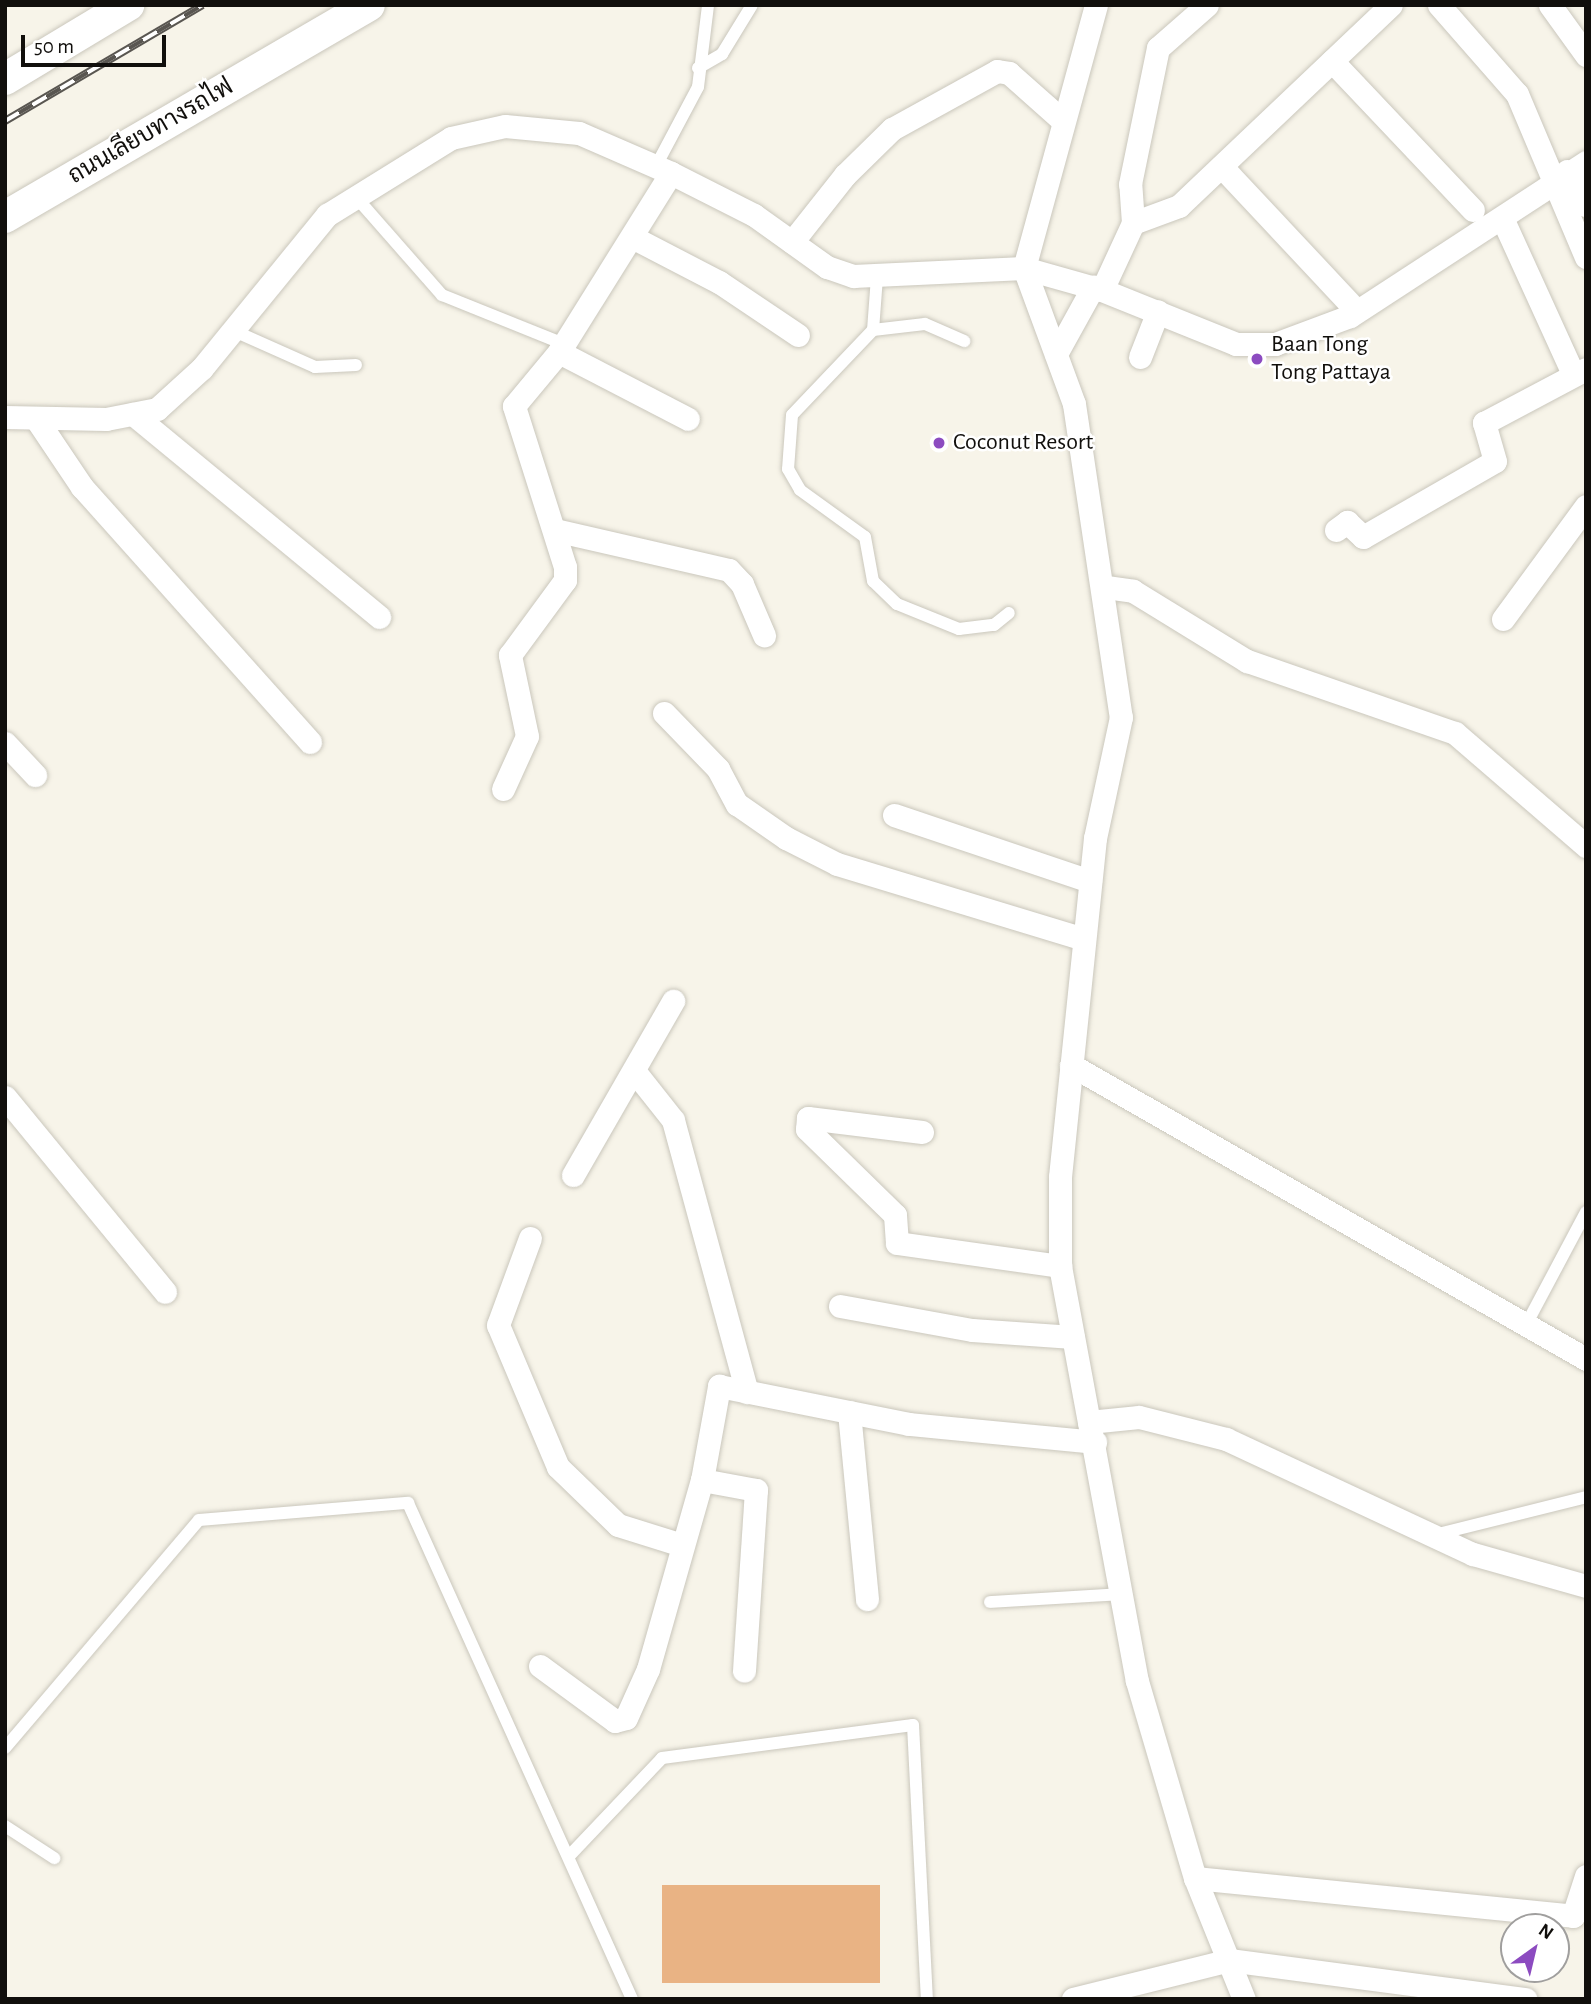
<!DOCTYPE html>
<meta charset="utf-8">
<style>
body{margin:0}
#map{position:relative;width:1591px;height:2004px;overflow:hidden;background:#f7f4e9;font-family:"Alegreya Sans",Sarabun,sans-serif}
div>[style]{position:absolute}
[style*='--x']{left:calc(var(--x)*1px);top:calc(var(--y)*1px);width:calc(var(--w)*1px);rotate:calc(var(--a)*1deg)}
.building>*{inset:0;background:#e9b384;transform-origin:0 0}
.roads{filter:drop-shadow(0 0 2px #cac7bc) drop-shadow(0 0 2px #cac7bc)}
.lane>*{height:12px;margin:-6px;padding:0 6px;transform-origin:6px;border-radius:6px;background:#fff}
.street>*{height:23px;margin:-11.5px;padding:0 11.5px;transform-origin:11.5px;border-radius:11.5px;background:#fff}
.secondary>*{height:32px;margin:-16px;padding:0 16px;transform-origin:16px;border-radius:16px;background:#fff}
.rail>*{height:8px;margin-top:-4px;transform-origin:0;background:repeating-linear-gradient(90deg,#fff 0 16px,#595651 0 32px);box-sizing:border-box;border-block:2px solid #595651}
.dots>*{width:19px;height:19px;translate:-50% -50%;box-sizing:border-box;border:4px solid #fff;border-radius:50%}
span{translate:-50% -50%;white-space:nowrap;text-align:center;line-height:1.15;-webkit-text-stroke:5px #fff;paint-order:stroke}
.street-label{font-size:24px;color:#110f0c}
.poi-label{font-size:24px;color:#110f0c}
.left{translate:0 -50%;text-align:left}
.frame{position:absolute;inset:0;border:7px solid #110f0c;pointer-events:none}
.north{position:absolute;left:1500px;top:1913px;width:70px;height:70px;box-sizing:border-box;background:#fff;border:2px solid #a09f9e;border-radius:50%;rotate:34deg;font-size:19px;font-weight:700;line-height:28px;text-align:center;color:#110f0c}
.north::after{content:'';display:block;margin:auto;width:24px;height:32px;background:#8c4bc0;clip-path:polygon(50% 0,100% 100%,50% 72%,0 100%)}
.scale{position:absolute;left:21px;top:35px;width:145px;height:32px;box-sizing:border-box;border:4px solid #110f0c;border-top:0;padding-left:9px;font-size:21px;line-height:24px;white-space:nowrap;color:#110f0c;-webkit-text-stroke:5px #fff;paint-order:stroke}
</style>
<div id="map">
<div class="building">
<i style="left:662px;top:1885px;width:218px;height:98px"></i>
</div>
<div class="roads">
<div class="lane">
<i style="--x:698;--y:68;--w:28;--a:-30"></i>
<i style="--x:722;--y:54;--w:57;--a:-58.5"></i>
<i style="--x:656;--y:166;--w:89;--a:-62"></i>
<i style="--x:698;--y:87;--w:83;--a:-83"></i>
<i style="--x:355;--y:196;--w:132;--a:48.7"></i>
<i style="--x:442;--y:295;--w:131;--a:21.9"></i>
<i style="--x:877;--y:277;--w:53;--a:94.3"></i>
<i style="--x:873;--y:330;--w:117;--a:133.6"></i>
<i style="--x:792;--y:415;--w:54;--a:94.2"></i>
<i style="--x:788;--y:469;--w:24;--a:60"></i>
<i style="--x:800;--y:490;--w:80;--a:35.9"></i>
<i style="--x:865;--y:537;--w:45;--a:79.7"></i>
<i style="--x:873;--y:581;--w:33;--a:44"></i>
<i style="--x:897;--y:604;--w:67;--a:22"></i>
<i style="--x:959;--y:629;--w:35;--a:-7"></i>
<i style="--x:994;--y:625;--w:19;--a:-39"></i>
<i style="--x:232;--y:330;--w:91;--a:24"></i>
<i style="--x:315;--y:367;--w:41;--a:-2.8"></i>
<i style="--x:873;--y:330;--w:52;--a:-6.6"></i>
<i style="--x:925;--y:324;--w:43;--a:23.6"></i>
<i style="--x:1526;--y:1325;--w:128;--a:-62"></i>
<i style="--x:1434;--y:1535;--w:157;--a:-14"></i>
<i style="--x:990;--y:1602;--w:131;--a:-3.5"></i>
<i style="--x:5;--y:1748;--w:299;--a:-49.6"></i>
<i style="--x:199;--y:1520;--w:210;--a:-4.7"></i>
<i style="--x:408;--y:1503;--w:544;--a:65.7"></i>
<i style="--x:5;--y:1826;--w:59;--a:33.1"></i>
<i style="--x:571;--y:1854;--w:132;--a:-46.5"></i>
<i style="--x:662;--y:1758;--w:253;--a:-7.5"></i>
<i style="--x:913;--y:1725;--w:274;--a:87.1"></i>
</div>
<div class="street">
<i style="--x:1096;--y:5;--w:273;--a:105.3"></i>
<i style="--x:1024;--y:268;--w:145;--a:69.8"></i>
<i style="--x:1074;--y:404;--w:317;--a:81.5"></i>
<i style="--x:1121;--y:717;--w:124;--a:102.1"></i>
<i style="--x:1095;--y:838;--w:341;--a:95.9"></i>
<i style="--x:1060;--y:1177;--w:89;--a:90"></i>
<i style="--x:1060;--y:1266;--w:422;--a:79.5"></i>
<i style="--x:1137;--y:1681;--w:205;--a:73.6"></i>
<i style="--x:1195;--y:1878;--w:131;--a:68"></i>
<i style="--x:1439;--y:5;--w:118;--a:48.8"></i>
<i style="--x:1517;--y:94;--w:177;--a:67.1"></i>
<i style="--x:1550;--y:5;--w:62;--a:54.2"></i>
<i style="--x:1332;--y:61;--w:205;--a:46.6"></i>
<i style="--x:1222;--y:167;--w:187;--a:46.9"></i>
<i style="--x:1567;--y:171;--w:39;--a:61"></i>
<i style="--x:1503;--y:220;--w:162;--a:65.5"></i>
<i style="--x:1133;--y:223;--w:49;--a:-20.3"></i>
<i style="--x:1179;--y:206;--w:292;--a:-43.5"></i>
<i style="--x:634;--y:238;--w:96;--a:27.4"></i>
<i style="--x:719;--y:282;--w:95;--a:33.9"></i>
<i style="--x:792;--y:242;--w:85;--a:-51.7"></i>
<i style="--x:845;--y:175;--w:66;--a:-44.4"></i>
<i style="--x:892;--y:129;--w:120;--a:-28.9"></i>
<i style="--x:997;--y:71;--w:12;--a:9"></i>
<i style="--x:1009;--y:73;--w:71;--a:41.6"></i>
<i style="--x:1102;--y:290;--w:74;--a:-65.2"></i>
<i style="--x:1133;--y:223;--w:39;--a:-94"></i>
<i style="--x:1130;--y:184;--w:139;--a:-78.4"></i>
<i style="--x:1158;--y:48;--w:65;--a:-41.3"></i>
<i style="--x:559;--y:352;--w:145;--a:27.4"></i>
<i style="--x:1056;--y:354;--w:77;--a:-61.1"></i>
<i style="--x:1140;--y:357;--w:49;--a:-68.6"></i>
<i style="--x:133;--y:414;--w:319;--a:39.5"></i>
<i style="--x:5;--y:417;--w:101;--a:1.1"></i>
<i style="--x:106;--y:419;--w:52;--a:-11.1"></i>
<i style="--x:157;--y:409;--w:61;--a:-42.3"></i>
<i style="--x:202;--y:368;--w:198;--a:-50.8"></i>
<i style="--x:327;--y:215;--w:146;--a:-31.8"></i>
<i style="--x:451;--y:138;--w:55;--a:-12.5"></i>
<i style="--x:505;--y:126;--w:74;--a:5.4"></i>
<i style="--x:579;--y:133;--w:100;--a:23.5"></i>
<i style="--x:671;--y:173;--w:93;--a:26.8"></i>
<i style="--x:754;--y:215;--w:90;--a:35.5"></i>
<i style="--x:827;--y:267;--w:28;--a:19"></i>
<i style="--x:853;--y:276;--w:171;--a:-2.7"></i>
<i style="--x:1024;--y:268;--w:81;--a:15.8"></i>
<i style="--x:1102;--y:290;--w:144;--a:21.9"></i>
<i style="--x:1236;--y:344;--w:39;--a:0"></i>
<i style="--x:1275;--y:344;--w:80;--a:-20.5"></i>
<i style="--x:1350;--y:316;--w:282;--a:-33.1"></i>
<i style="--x:37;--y:420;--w:81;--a:56.1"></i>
<i style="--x:82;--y:487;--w:342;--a:48.2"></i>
<i style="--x:1336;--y:530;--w:14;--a:-36"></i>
<i style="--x:1347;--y:522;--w:22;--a:43"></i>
<i style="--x:1363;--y:537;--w:152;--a:-29.9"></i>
<i style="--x:1495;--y:461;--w:40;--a:-106"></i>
<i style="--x:1484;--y:423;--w:115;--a:-27.9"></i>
<i style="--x:559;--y:531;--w:174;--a:12.9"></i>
<i style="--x:729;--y:570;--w:19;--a:47"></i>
<i style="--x:742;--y:584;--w:56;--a:66.7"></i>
<i style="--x:1106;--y:587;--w:27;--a:8"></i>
<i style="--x:1133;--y:591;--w:134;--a:31.6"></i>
<i style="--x:1247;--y:661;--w:220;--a:19.1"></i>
<i style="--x:1455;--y:733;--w:173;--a:40.8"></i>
<i style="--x:1503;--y:619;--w:140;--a:-53.7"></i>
<i style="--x:664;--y:713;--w:78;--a:46"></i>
<i style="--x:718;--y:769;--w:40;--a:62"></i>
<i style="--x:737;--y:804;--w:60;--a:34.8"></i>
<i style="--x:786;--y:838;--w:57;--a:27"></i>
<i style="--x:837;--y:864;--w:258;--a:16.9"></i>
<i style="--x:5;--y:743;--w:44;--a:46.8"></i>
<i style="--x:503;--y:789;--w:58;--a:-65.6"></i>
<i style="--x:527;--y:736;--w:83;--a:-101.9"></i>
<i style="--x:510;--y:655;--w:93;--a:-53.7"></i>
<i style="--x:565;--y:580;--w:13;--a:-90"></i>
<i style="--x:565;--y:567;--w:169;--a:-107.6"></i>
<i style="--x:514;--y:406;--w:70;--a:-50.2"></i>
<i style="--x:559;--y:352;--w:211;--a:-58"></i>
<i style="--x:894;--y:815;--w:207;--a:18.6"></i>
<i style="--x:1071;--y:1065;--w:593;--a:29.72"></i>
<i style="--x:635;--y:1072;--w:61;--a:51.6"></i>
<i style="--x:673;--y:1120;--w:282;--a:74.8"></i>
<i style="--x:5;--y:1097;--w:252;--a:50.6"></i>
<i style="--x:922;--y:1132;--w:115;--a:-173"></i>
<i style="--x:808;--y:1118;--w:11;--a:95"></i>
<i style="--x:807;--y:1129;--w:123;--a:44.3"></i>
<i style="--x:895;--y:1215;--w:28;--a:86"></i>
<i style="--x:897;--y:1243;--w:165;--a:8"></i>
<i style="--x:573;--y:1175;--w:201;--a:-60.1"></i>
<i style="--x:530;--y:1238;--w:93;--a:110.2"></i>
<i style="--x:498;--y:1325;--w:154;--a:67.1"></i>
<i style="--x:558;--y:1467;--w:83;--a:44"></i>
<i style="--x:618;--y:1525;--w:67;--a:17.4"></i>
<i style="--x:840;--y:1306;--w:134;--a:10.3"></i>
<i style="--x:972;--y:1330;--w:101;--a:4"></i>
<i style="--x:849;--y:1412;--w:188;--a:84.5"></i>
<i style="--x:1089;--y:1422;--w:50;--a:-5.7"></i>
<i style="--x:1139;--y:1417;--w:90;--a:14.2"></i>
<i style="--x:1226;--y:1439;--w:272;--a:25"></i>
<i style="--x:1473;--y:1554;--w:117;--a:15.8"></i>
<i style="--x:702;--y:1480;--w:55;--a:10.5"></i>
<i style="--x:756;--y:1490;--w:181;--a:93.8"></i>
<i style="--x:540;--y:1666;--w:93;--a:36.3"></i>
<i style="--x:615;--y:1721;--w:11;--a:-15"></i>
<i style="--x:626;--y:1718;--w:54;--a:-65.8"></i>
<i style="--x:648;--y:1669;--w:197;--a:-74.1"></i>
<i style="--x:702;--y:1480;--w:96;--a:-79.7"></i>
<i style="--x:719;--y:1386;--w:194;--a:11.3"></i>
<i style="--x:909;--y:1424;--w:187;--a:5.5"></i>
<i style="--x:1195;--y:1878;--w:380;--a:5.7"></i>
<i style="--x:1573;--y:1916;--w:42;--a:-72"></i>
<i style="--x:1073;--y:1999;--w:161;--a:-14"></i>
<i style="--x:1229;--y:1960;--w:299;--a:7.5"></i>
</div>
<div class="secondary">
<i style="--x:5;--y:79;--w:144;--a:-31"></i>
<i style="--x:5;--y:217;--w:421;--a:-30.2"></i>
</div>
</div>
<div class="rail">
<i style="--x:5;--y:121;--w:229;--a:-30.4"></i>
</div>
<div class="dots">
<i style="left:1257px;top:359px;background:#8c4bc0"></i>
<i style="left:939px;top:443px;background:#8c4bc0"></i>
</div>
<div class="street-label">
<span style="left:151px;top:132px;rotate:-30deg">ถนนเลียบทางรถไฟ</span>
</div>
<div class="poi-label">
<span class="left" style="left:1271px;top:359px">Baan Tong<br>Tong Pattaya</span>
<span class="left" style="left:953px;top:443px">Coconut Resort</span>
</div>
<div class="frame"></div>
<div class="north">N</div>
<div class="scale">50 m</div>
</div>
